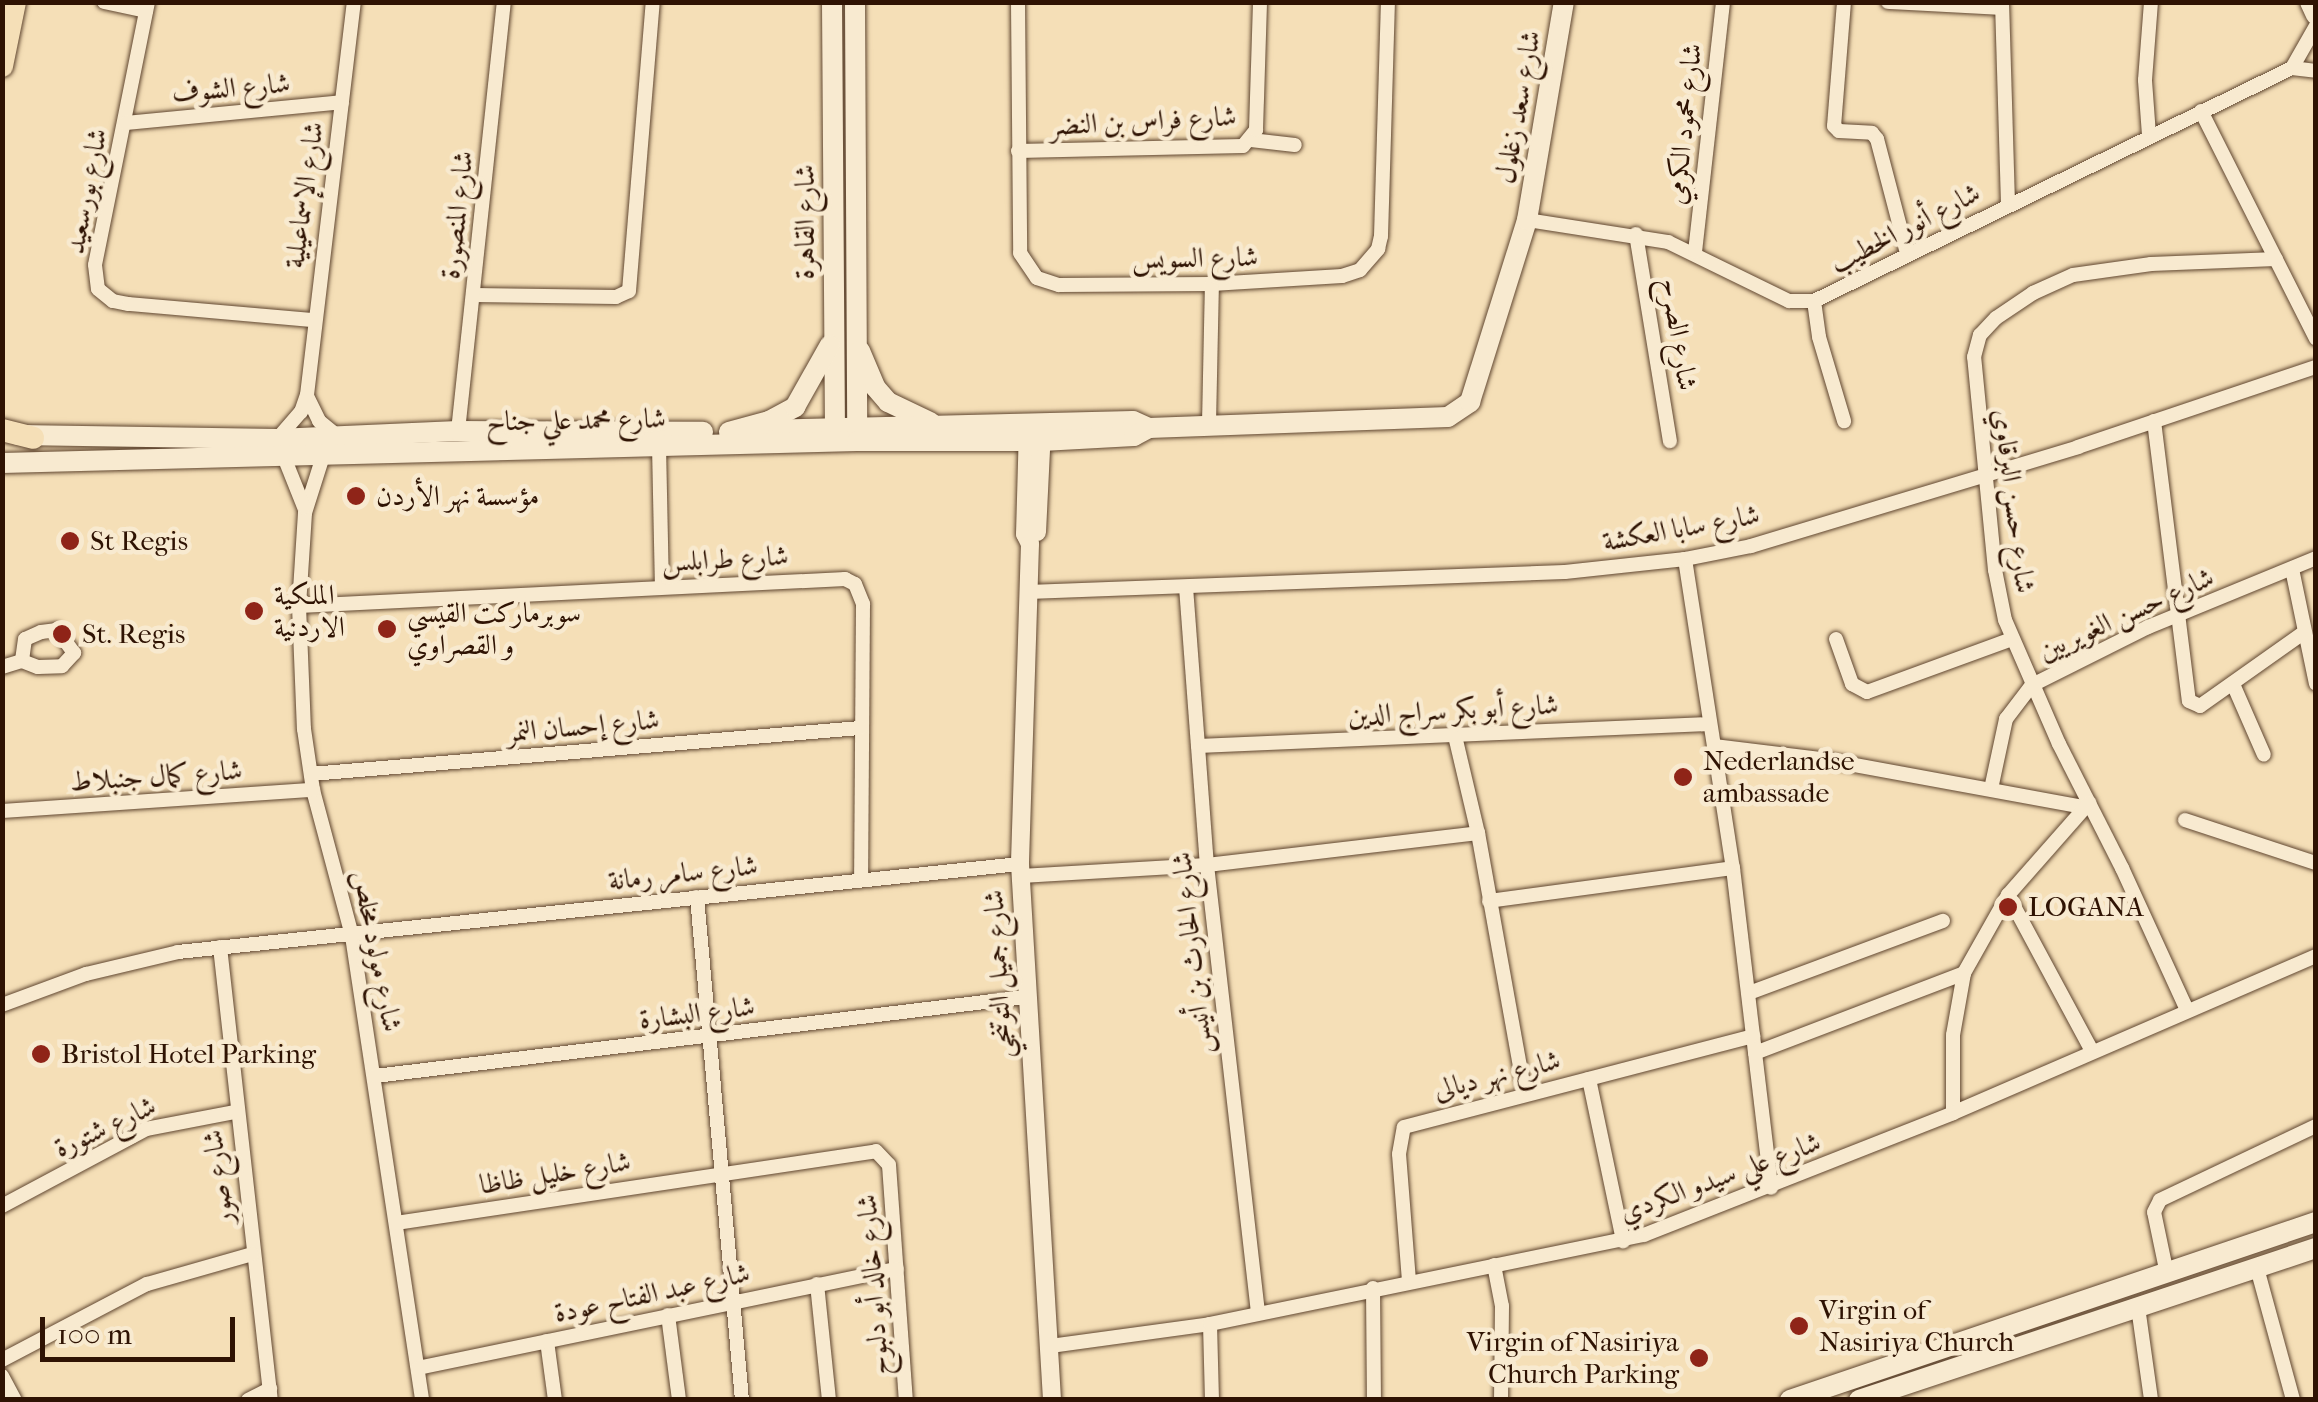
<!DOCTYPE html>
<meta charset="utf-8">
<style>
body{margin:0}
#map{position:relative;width:2318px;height:1402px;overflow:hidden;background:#f5dfb7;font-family:"IM FELL French Canon",Amiri,serif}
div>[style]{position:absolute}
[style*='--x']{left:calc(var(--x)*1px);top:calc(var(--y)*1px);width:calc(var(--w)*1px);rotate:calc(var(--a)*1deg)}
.roads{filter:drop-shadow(0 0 2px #604630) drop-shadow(0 0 2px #604630)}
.minor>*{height:14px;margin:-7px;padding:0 7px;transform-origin:7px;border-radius:7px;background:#f8ead0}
.tertiary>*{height:18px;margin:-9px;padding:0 9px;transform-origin:9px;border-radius:9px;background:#f8ead0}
.secondary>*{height:20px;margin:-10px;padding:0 10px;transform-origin:10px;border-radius:10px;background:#f8ead0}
.primary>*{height:22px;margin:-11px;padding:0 11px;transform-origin:11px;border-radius:11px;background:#f5dfb7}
.dots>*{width:28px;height:28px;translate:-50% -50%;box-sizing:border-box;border:5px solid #f8ead0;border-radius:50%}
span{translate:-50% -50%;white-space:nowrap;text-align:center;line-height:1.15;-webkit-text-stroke:9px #f8ead0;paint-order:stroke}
.street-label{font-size:28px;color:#2f1303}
.poi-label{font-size:28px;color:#2f1303}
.left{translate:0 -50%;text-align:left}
.right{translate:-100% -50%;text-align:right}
.frame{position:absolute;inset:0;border:5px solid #2f1303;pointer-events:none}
.scale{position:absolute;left:40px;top:1317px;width:195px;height:45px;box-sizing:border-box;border:5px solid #2f1303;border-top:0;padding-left:12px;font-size:30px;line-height:35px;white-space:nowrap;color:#2f1303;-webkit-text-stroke:8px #f8ead0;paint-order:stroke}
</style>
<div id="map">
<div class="roads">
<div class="minor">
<i style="--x:104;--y:2;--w:43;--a:12.1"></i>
<i style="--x:148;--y:2;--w:268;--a:101.4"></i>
<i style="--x:95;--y:265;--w:24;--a:83"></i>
<i style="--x:98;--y:289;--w:19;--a:39"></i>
<i style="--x:113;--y:301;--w:16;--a:11"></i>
<i style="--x:129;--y:304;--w:185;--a:5"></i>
<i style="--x:1018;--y:2;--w:251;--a:89.5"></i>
<i style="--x:1020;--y:253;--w:30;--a:56"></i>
<i style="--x:1037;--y:278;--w:23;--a:18"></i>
<i style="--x:1059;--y:285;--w:153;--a:-0.4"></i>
<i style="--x:1212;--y:284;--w:130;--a:-3.5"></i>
<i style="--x:1342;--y:276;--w:19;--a:-18"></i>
<i style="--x:1360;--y:270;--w:28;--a:-49"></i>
<i style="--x:1378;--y:249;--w:13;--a:-77"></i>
<i style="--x:1381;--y:236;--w:234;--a:-88.3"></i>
<i style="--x:1844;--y:2;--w:124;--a:94.6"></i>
<i style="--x:1834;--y:126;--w:7;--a:45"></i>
<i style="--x:1839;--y:131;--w:33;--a:3"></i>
<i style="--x:1872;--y:133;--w:8;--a:50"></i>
<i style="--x:1877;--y:139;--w:118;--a:75.3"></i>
<i style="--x:1888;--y:2;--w:113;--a:3"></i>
<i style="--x:2002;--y:2;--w:203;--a:88.3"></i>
<i style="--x:2292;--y:68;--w:24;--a:7"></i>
<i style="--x:2201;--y:111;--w:255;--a:63.2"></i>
<i style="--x:125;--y:123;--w:218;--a:-5.5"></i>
<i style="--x:2149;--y:135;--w:55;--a:-94.2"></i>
<i style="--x:2145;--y:80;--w:78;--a:-85.6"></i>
<i style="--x:1251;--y:140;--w:44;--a:6.5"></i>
<i style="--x:1018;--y:151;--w:225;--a:-1.3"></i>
<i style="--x:1243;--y:146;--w:21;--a:-51"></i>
<i style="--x:1256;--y:130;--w:128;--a:-88.2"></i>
<i style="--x:1527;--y:220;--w:143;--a:8.9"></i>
<i style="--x:1668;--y:242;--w:135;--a:26"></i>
<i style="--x:1789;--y:301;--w:25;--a:0"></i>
<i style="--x:1814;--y:301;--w:532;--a:-25.99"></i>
<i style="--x:2292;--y:68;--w:48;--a:-60.3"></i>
<i style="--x:1636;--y:234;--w:210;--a:80.7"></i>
<i style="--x:1695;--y:252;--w:252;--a:-83.6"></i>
<i style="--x:474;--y:295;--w:142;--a:0.8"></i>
<i style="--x:616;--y:297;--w:14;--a:-25"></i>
<i style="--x:629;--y:291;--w:290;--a:-85.3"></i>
<i style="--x:1814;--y:301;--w:36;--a:82"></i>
<i style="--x:1819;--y:337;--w:88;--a:73.4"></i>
<i style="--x:307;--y:396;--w:28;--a:64"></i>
<i style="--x:319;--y:421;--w:26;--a:39"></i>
<i style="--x:2154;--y:421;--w:282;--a:82.9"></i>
<i style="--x:2189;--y:701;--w:12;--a:24"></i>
<i style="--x:2200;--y:706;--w:126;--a:-35.3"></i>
<i style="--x:1209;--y:424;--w:140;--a:-88.8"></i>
<i style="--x:458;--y:431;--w:431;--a:-83.9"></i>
<i style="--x:278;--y:438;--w:35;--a:-49"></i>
<i style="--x:301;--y:412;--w:18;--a:-71"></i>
<i style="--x:307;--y:395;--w:396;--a:-83.2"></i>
<i style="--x:659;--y:446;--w:141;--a:88.8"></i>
<i style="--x:324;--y:453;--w:63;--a:107.6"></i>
<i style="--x:305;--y:513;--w:93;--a:93.7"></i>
<i style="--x:299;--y:606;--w:123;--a:87.7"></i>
<i style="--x:304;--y:729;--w:62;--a:81.6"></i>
<i style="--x:313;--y:790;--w:151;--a:75"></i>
<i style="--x:352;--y:936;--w:469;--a:81.4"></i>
<i style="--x:284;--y:457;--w:54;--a:68.2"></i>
<i style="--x:1685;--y:559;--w:313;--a:81.2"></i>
<i style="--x:1733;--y:868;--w:322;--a:83.2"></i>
<i style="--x:2292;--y:569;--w:117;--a:78.2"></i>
<i style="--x:1186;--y:587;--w:279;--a:85.7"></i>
<i style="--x:1207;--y:865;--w:451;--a:83.5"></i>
<i style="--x:1028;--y:592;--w:537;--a:-2.13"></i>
<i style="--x:1565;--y:572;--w:121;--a:-6.2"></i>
<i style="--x:1685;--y:559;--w:67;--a:-11.1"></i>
<i style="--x:1751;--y:546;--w:342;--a:-16.8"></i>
<i style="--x:2078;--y:447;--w:251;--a:-18.6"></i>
<i style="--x:299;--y:606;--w:547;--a:-2.83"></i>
<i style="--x:845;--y:579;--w:11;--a:27"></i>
<i style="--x:855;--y:584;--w:22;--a:68"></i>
<i style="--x:863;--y:604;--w:274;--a:90.4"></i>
<i style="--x:1836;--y:639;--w:48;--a:70.4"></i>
<i style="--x:1852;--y:684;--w:17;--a:28"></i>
<i style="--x:1867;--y:692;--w:154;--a:-20.1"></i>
<i style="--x:2;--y:667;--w:21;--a:-17"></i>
<i style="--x:22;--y:661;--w:17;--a:21"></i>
<i style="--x:38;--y:667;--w:24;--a:-2"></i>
<i style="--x:62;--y:666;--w:18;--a:-47"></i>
<i style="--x:74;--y:653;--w:29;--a:-126"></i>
<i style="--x:57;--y:630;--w:16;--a:173"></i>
<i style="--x:41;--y:632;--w:17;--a:156"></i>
<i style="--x:25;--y:639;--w:22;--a:98"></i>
<i style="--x:2233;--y:684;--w:77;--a:66.4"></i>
<i style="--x:1455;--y:736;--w:100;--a:76.7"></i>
<i style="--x:1478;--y:833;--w:265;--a:79.8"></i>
<i style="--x:1198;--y:746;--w:512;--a:-2.46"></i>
<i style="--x:1714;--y:746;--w:109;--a:6.9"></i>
<i style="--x:1822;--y:759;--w:265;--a:10.4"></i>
<i style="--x:311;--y:774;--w:551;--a:-4.79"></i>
<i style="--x:1991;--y:789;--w:72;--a:-77.9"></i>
<i style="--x:2006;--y:719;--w:43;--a:-52.6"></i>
<i style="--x:2032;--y:685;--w:130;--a:-26.6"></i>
<i style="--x:2148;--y:627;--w:182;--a:-22.3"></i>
<i style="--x:2;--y:811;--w:312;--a:-3.9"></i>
<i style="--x:2185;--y:820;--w:138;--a:18.2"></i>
<i style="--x:1021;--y:876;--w:186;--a:-3.4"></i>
<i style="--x:1207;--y:865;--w:273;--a:-6.7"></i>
<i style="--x:2008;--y:895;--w:177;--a:61.7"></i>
<i style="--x:697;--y:897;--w:505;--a:84.89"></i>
<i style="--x:1489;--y:901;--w:246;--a:-7.7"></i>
<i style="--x:220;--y:947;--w:456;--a:83.6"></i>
<i style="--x:1749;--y:993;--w:207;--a:-20.4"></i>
<i style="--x:2;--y:1005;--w:90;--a:-20.3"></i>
<i style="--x:86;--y:974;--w:95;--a:-13.4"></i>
<i style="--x:178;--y:952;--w:847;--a:-5.97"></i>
<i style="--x:2187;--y:1010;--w:156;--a:-114.6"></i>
<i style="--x:2122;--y:868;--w:139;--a:-116.9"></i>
<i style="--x:2059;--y:744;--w:135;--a:-113.5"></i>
<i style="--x:2005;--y:620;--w:51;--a:-101.3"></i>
<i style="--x:1995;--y:570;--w:214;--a:-95.6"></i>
<i style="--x:1974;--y:357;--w:23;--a:-75"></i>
<i style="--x:1980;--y:335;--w:23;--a:-47"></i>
<i style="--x:1996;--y:318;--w:45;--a:-34"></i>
<i style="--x:2033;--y:293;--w:44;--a:-24.2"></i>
<i style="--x:2073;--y:275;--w:79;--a:-8"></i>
<i style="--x:2151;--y:264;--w:125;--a:-2.3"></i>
<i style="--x:1755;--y:1053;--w:224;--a:-20.9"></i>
<i style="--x:375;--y:1076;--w:656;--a:-6.92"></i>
<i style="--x:1589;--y:1079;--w:166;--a:78.1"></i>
<i style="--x:1953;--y:1113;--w:78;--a:-90"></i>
<i style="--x:1953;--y:1035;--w:63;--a:-79.9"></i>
<i style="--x:1964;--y:973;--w:90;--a:-60.6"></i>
<i style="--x:2008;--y:895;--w:123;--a:-48.6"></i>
<i style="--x:2;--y:1206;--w:163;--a:-28.1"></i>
<i style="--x:146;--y:1129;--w:91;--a:-10.8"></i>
<i style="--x:396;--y:1223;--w:485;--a:-8.5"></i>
<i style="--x:876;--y:1151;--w:19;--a:47"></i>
<i style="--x:889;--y:1165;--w:236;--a:85.9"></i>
<i style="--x:1494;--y:1265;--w:42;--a:79"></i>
<i style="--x:1502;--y:1306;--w:94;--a:90.6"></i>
<i style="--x:2257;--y:1268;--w:137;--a:74.7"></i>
<i style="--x:2167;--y:1274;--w:63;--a:-101.8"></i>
<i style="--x:2154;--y:1212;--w:13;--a:-63"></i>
<i style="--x:2160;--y:1200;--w:173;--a:-25.4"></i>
<i style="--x:1409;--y:1281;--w:127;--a:-94.5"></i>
<i style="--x:1399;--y:1154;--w:27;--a:-80"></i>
<i style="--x:1404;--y:1127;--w:361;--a:-14.6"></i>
<i style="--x:817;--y:1284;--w:117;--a:84.1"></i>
<i style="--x:1373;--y:1288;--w:112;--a:89.5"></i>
<i style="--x:2138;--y:1307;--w:94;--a:82"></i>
<i style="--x:668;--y:1315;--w:86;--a:82.6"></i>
<i style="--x:1210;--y:1324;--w:76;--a:88.5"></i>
<i style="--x:547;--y:1341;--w:60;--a:82.3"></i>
<i style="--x:1050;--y:1346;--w:162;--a:-7.8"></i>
<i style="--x:1210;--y:1324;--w:443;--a:-11.6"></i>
<i style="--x:1644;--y:1235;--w:332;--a:-21.5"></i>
<i style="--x:1953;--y:1113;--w:395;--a:-23.4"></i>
<i style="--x:2;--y:1360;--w:164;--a:-27.7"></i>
<i style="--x:147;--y:1284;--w:109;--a:-15.9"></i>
<i style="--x:418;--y:1368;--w:489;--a:-11.7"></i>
<i style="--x:2;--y:1376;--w:27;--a:62"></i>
<i style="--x:248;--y:1400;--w:25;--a:-27"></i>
</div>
<div class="tertiary">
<i style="--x:1028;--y:427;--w:107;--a:91.6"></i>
<i style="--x:1025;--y:534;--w:11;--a:63"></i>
<i style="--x:1030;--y:544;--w:320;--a:91.8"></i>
<i style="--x:1020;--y:864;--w:537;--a:86.58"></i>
<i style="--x:1037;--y:532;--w:104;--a:-87.2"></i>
</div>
<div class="secondary">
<i style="--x:832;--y:2;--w:438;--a:89.6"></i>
<i style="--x:855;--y:2;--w:438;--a:89.7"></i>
<i style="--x:2310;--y:2;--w:14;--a:65"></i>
<i style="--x:860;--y:351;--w:39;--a:67"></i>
<i style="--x:875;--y:387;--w:20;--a:49"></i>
<i style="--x:888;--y:402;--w:47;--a:25.5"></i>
<i style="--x:762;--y:430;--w:371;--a:-1.4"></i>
<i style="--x:1133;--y:421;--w:17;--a:24"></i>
<i style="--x:729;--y:432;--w:41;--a:-15.4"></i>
<i style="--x:769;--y:421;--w:30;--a:-28"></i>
<i style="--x:795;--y:407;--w:71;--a:-60.6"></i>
<i style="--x:18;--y:435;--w:259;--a:0.9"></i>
<i style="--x:277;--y:439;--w:181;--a:-2.5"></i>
<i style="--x:458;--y:431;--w:245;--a:0.2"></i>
<i style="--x:2;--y:463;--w:855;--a:-1.47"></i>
<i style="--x:857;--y:441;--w:185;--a:0"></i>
<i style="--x:1042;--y:441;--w:92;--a:-3.1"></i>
<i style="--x:1134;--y:436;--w:17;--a:-28"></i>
<i style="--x:1149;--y:428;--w:299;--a:-2.1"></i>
<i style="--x:1448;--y:417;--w:27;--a:-34"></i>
<i style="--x:1470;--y:402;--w:191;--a:-72.6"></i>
<i style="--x:1527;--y:220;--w:221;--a:-80.4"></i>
<i style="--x:1790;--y:1400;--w:555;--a:-18.7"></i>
<i style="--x:1859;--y:1400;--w:482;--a:-18.4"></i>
</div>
<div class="primary">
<i style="--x:2;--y:66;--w:65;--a:-78.5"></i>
<i style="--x:2;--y:430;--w:32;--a:14"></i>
</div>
</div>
<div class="dots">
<i style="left:356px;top:496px;background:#8f2418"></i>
<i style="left:70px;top:541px;background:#8f2418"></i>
<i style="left:254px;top:611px;background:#8f2418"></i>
<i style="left:387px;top:629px;background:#8f2418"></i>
<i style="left:62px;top:634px;background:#8f2418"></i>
<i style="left:1683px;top:777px;background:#8f2418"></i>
<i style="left:2008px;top:907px;background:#8f2418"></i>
<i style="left:41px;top:1054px;background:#8f2418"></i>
<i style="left:1799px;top:1326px;background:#8f2418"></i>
<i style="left:1699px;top:1358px;background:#8f2418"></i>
</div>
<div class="street-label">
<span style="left:231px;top:88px;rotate:-5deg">شارع الشوف</span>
<span style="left:1518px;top:107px;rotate:-80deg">شارع سعد زغلول</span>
<span style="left:1143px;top:121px;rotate:-3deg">شارع فراس بن النضر</span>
<span style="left:1684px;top:124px;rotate:-84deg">شارع محمود الكرمي</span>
<span style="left:86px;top:191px;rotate:-79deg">شارع بورسعيد</span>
<span style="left:304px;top:195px;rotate:-82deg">شارع الإسماعيلية</span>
<span style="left:457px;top:215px;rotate:-84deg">شارع المنصورة</span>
<span style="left:805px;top:222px;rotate:-90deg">شارع القاهرة</span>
<span style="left:1905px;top:228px;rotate:-27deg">شارع أنور الخطيب</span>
<span style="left:1195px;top:258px;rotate:-1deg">شارع السويس</span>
<span style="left:1679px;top:334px;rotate:81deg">شارع الصرح</span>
<span style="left:576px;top:420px;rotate:-1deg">شارع محمد علي جناح</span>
<span style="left:2014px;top:501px;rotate:83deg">شارع حسن البرقاوي</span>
<span style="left:1681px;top:528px;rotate:-10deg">شارع سابا العكشة</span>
<span style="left:725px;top:559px;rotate:-3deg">شارع طرابلس</span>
<span style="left:2126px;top:614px;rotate:-24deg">شارع حسن الغويريين</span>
<span style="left:1453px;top:710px;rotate:-3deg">شارع أبو بكر سراج الدين</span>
<span style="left:583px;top:726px;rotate:-5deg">شارع إحسان النمر</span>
<span style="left:156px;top:776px;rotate:-4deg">شارع كمال جنبلاط</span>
<span style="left:683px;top:873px;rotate:-6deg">شارع سامر رمانة</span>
<span style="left:377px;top:951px;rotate:79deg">شارع مولود مخلص</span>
<span style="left:1192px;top:953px;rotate:-96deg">شارع الحارث بن أنيس</span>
<span style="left:998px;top:974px;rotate:-93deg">شارع جميل التوتنجي</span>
<span style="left:697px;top:1013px;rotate:-7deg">شارع البشارة</span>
<span style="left:1497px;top:1075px;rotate:-14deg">شارع نهر ديالى</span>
<span style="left:105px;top:1127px;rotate:-25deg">شارع شتورة</span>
<span style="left:555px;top:1173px;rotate:-9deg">شارع خليل ظاظا</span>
<span style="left:218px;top:1177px;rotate:-97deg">شارع صور</span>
<span style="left:1720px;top:1177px;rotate:-20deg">شارع علي سيدو الكردي</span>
<span style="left:873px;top:1285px;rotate:-94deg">شارع خالد أبو دلبوح</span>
<span style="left:652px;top:1293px;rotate:-12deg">شارع عبد الفتاح عودة</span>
</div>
<div class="poi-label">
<span class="left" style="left:376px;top:496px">مؤسسة نهر الأردن</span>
<span class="left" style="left:90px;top:541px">St Regis</span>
<span class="left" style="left:274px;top:611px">الملكية<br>الاردنية</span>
<span class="left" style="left:407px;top:629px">سوبرماركت القيسي<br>و القصراوي</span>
<span class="left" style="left:82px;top:634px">St. Regis</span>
<span class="left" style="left:1703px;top:777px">Nederlandse<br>ambassade</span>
<span class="left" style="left:2028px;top:907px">LOGANA</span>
<span class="left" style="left:61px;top:1054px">Bristol Hotel Parking</span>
<span class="left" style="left:1819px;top:1326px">Virgin of<br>Nasiriya Church</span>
<span class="right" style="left:1679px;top:1358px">Virgin of Nasiriya<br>Church Parking</span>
</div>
<div class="frame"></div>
<div class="scale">100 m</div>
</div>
